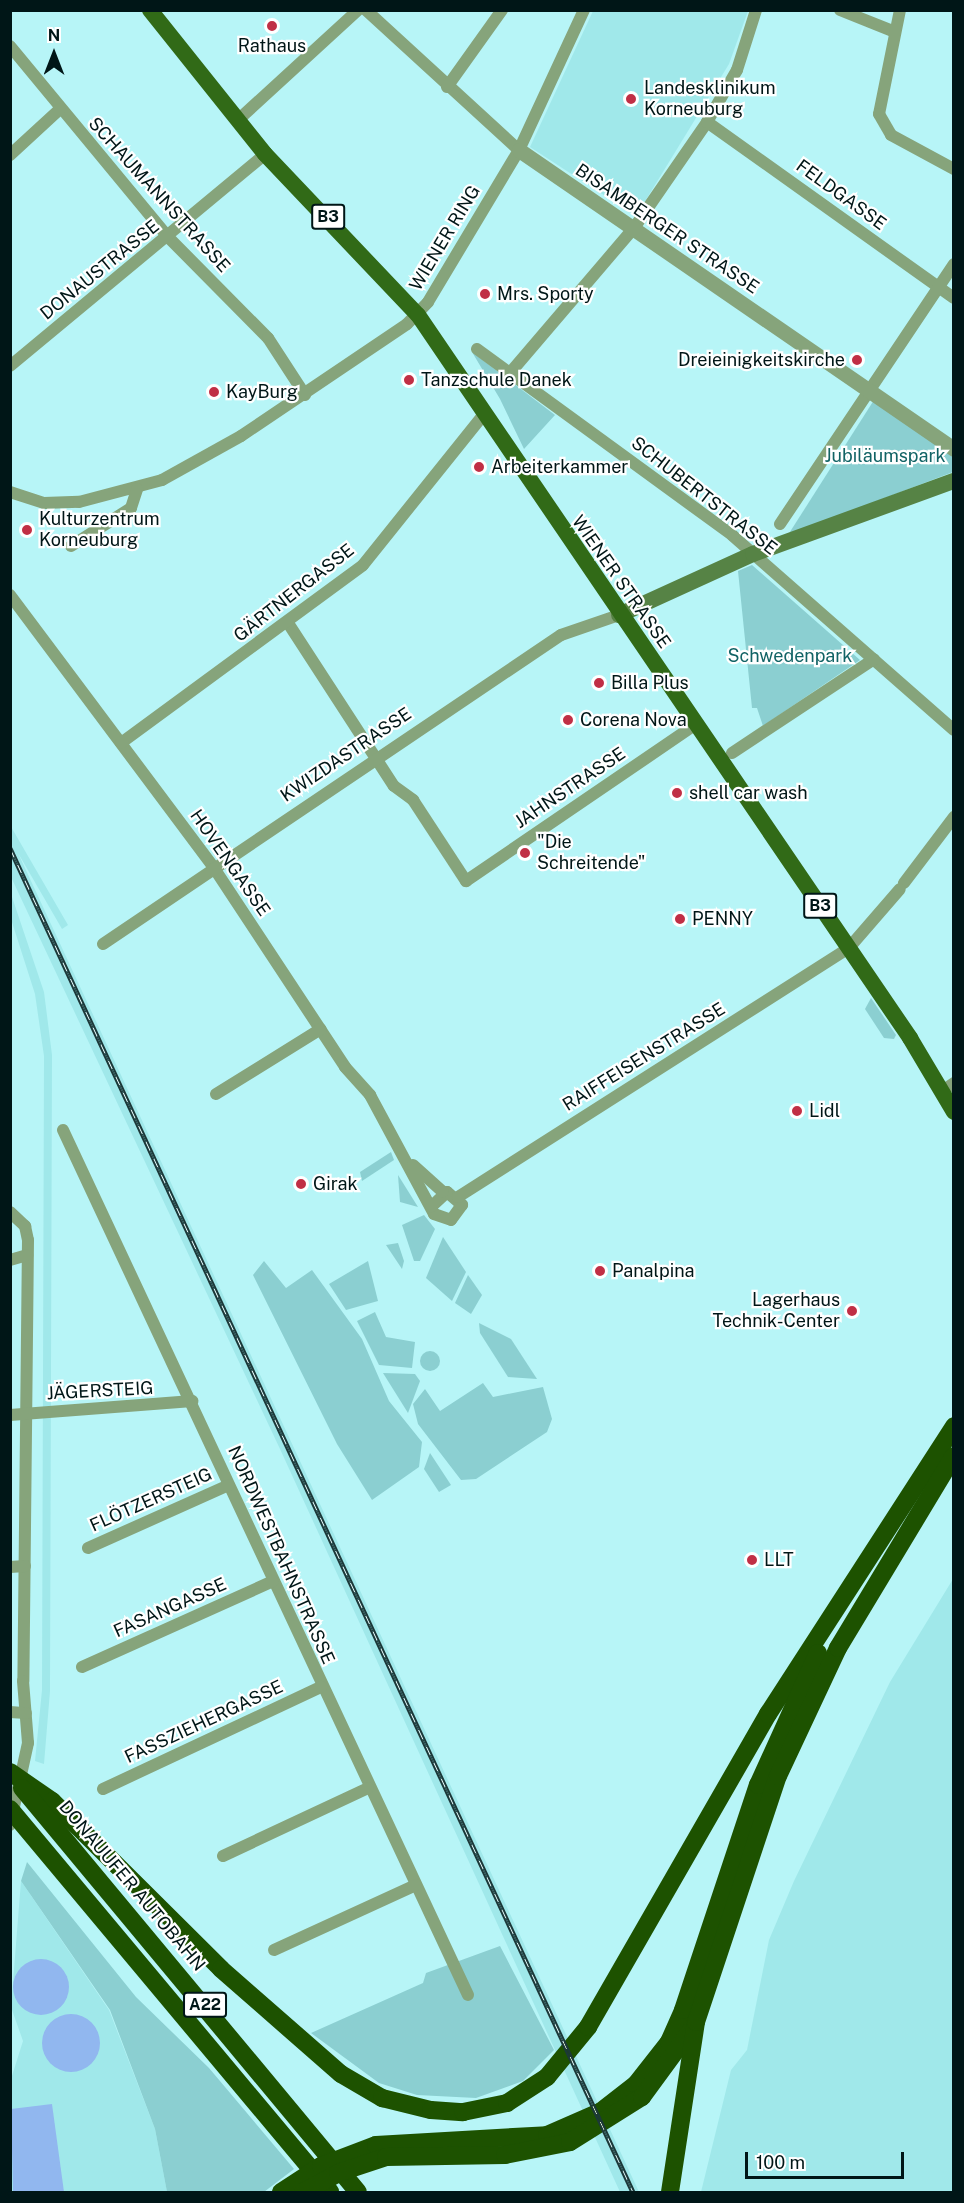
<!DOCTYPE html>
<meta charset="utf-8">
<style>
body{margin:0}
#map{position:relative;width:964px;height:2203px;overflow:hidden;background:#b7f5f7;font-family:"Public Sans",sans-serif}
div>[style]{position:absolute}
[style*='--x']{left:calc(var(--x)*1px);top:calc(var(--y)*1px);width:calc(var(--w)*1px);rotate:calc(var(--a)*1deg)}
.built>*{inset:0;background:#a0e8ea}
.green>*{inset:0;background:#8bcfd1}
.round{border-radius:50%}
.water>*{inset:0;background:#91b7ef}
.minor>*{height:12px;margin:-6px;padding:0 6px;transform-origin:6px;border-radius:6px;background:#86a47b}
.tertiary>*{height:15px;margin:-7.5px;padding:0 7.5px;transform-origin:7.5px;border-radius:7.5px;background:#86a47b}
.secondary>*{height:16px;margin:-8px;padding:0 8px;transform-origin:8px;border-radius:8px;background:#568345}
.primary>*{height:16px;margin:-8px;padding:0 8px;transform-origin:8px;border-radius:8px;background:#316a17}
.motorway>*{height:18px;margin:-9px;padding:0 9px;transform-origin:9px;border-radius:9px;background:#1d5200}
.rail>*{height:5px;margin-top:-2.5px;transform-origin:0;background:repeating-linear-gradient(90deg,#fff 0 9px,#1c3839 0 18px);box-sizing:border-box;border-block:2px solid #1c3839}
.dots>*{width:16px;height:16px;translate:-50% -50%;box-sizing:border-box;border:3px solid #fff;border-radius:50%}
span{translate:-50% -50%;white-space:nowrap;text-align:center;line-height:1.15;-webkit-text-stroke:4.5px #fff;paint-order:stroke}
.shield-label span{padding:2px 4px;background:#fff;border:2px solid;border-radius:4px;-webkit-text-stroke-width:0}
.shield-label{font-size:16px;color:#001617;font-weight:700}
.poi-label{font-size:18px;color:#001617}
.left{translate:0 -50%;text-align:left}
.right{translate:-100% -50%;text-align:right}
.street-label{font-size:18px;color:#001617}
.park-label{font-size:18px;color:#116365}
.frame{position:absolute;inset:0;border:12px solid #001617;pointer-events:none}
.north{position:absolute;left:24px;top:24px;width:60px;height:60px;-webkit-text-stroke:4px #fff;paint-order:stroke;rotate:0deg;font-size:16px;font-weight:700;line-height:24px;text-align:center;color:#001617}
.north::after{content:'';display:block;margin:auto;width:21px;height:27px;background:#001617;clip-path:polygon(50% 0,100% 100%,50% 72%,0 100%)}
.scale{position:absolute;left:745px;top:2152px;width:159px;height:27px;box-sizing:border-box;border:3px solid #001617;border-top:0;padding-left:8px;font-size:18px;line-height:21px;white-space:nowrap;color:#001617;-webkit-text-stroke:4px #fff;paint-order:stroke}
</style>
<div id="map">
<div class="built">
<i style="clip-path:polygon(593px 11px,748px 11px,729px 64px,636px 216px,530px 147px)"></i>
<i style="clip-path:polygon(10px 825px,68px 925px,62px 929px,18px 853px,639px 2192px,620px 2192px,280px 1449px,11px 877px)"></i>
<i style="clip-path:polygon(11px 894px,44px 992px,52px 1055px,50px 1691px,44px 1764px,35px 1761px,42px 1690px,44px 1056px,35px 994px,11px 919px)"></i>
<i style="clip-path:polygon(953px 1579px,953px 2192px,701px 2192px,731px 2070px,747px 2050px,769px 1940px,794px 1881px,890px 1682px)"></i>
<i style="clip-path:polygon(21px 1881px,109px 2010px,155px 2129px,167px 2192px,11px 2192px,11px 2079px,23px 2041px,11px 2007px)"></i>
</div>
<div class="green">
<i style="clip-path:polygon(472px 352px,555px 415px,524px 449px,500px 399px)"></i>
<i style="clip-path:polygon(874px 400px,953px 456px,953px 472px,788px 535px)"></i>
<i style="clip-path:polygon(752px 565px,860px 660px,763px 726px,757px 708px,752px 708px,738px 571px)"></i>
<i style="clip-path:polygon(871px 998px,896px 1035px,894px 1039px,884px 1038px,865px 1009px)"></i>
<i style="clip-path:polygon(391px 1152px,394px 1160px,362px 1181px,360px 1172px)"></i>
<i style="clip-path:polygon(398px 1175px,418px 1207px,400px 1202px)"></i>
<i style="clip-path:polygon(424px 1215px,435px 1229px,420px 1261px,414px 1261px,402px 1225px)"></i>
<i style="clip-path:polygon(443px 1237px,466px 1272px,452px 1301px,426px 1278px)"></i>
<i style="clip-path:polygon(398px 1243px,404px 1261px,402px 1269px,386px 1245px)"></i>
<i style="clip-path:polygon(264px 1261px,286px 1288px,312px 1270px,362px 1339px,389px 1401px,422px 1442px,419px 1467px,372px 1500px,337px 1444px,253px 1275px)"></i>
<i style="clip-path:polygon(368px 1261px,378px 1301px,346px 1310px,329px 1284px)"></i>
<i style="clip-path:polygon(468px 1275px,482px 1295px,471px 1314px,455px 1303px)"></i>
<i style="clip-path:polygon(375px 1312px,386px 1337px,415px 1342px,412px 1368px,379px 1365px,357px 1321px)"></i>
<i style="clip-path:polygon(479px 1323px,511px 1339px,537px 1379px,508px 1377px,480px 1333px)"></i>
<i class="round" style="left:420px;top:1351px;width:20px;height:20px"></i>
<i style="clip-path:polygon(383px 1373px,415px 1374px,420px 1381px,408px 1413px)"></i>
<i style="clip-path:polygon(483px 1383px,493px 1397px,543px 1387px,552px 1419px,547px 1432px,476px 1479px,461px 1480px,418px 1424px,413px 1404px,425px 1389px,440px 1411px)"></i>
<i style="clip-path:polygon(430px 1453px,451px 1485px,439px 1492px,424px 1469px)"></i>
<i style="clip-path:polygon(27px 1862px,136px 1997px,209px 2068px,294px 2169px,264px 2192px,167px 2192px,155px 2129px,110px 2010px,21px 1881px)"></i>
<i style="clip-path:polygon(500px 1946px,554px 2050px,523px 2081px,476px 2098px,417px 2095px,379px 2083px,311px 2033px,423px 1983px,426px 1973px)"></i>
</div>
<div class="water">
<i class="round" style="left:13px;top:1959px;width:56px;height:56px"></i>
<i class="round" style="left:42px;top:2014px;width:58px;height:58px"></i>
<i style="clip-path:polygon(52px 2104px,64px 2192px,13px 2192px,11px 2109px)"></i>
</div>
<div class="minor">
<i style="--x:366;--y:10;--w:207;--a:42.5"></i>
<i style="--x:840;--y:10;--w:59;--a:21.8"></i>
<i style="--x:900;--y:10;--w:106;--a:101.4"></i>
<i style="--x:879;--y:114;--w:24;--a:60"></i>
<i style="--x:891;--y:135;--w:72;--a:28.4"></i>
<i style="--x:10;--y:46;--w:249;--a:50.4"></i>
<i style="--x:169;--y:238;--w:141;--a:45.3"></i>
<i style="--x:268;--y:338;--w:68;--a:57"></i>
<i style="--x:447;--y:87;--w:95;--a:-54.5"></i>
<i style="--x:238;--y:120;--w:163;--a:-42.5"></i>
<i style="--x:707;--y:122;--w:303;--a:35.5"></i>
<i style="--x:10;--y:155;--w:67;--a:-42.6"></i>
<i style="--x:477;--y:349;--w:317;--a:36.1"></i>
<i style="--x:733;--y:536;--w:294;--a:41.3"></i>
<i style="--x:10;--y:366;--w:332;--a:-39.7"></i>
<i style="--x:510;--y:373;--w:191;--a:-49.5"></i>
<i style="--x:634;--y:228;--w:129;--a:-55.4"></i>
<i style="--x:707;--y:122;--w:60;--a:-60"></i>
<i style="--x:737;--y:70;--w:63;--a:-72.4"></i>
<i style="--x:10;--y:492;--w:36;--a:18"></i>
<i style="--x:44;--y:503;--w:35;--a:-2"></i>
<i style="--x:79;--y:502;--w:86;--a:-14.8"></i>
<i style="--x:162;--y:480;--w:90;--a:-29.1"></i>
<i style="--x:241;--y:436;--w:200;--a:-34"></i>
<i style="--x:407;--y:324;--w:30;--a:-46"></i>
<i style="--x:428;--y:302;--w:177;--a:-59.1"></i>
<i style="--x:519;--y:150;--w:154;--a:-65.1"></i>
<i style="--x:780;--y:524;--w:313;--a:-56.2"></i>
<i style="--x:71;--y:546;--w:71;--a:-32.3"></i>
<i style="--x:131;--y:508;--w:20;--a:-72"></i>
<i style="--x:10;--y:595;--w:341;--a:53.2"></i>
<i style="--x:214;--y:868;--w:238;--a:56.6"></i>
<i style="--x:345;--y:1067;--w:38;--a:48"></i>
<i style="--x:370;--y:1095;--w:135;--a:61.7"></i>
<i style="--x:434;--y:1214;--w:18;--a:19"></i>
<i style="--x:451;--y:1220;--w:19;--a:-54"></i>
<i style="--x:462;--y:1205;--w:20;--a:-139"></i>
<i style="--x:447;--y:1192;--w:21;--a:137"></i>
<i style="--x:288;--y:623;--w:194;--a:57"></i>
<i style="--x:394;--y:786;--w:24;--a:36"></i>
<i style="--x:413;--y:800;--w:97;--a:56.8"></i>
<i style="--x:466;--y:881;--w:277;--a:-34.3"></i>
<i style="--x:121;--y:743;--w:300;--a:-36.3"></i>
<i style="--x:363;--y:565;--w:193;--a:-51.3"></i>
<i style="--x:732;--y:753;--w:170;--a:-33.5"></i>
<i style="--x:904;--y:883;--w:83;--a:-52.9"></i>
<i style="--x:103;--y:944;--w:552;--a:-34.01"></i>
<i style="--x:561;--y:635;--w:61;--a:-19"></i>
<i style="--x:944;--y:1090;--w:12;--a:-35"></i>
<i style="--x:216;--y:1094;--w:123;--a:-31.8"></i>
<i style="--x:63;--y:1130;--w:955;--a:64.91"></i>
<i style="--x:413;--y:1165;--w:40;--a:42"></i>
<i style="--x:458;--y:1197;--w:462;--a:-32.5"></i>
<i style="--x:848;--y:949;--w:79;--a:-49.1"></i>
<i style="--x:10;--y:1212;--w:21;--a:43"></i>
<i style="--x:25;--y:1226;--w:14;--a:78"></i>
<i style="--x:28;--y:1240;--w:441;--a:90.6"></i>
<i style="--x:23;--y:1681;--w:62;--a:85.4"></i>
<i style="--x:28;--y:1743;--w:84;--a:102.4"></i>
<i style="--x:10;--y:1260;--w:18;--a:-16"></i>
<i style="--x:10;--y:1415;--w:183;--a:-4.4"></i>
<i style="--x:88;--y:1548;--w:154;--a:-24.1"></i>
<i style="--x:10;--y:1567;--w:15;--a:-4"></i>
<i style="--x:82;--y:1667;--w:209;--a:-24.2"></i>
<i style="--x:10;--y:1712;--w:16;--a:4"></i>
<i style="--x:103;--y:1789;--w:241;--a:-25.1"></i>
<i style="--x:223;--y:1856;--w:160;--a:-25.1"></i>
<i style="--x:274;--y:1950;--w:156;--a:-24.6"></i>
</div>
<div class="tertiary">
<i style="--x:519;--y:150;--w:528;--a:34.5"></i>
</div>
<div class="secondary">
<i style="--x:619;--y:615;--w:147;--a:-24.5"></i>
<i style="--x:753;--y:554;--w:214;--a:-20"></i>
</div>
<div class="primary">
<i style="--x:150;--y:10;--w:184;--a:51.4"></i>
<i style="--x:265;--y:154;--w:222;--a:46.5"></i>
<i style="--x:418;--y:315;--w:875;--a:55.76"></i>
<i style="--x:910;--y:1038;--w:86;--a:59.3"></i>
</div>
<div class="motorway">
<i style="--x:10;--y:1772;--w:51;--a:34.6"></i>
<i style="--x:52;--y:1801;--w:238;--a:44.8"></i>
<i style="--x:221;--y:1969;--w:159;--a:41.2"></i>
<i style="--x:341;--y:2074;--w:48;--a:30.3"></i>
<i style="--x:382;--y:2098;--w:50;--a:13.8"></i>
<i style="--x:431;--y:2110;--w:32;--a:4"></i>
<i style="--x:463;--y:2112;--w:45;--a:-11.6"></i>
<i style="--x:507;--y:2103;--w:48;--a:-33"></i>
<i style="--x:547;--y:2077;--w:65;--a:-50.6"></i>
<i style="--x:588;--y:2027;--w:361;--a:-60.1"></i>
<i style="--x:768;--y:1714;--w:343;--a:-57.1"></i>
<i style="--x:22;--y:1788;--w:525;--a:50.25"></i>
<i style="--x:10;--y:1809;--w:499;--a:50.1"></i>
<i style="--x:281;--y:2192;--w:48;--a:-33"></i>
<i style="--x:321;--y:2166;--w:59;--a:-20.9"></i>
<i style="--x:376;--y:2145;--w:171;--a:-3.3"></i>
<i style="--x:547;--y:2135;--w:58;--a:-23.5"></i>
<i style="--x:600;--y:2112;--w:46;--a:-37.9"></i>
<i style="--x:636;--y:2084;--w:53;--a:-51.8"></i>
<i style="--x:669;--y:2042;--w:35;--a:-66"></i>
<i style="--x:683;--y:2010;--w:237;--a:-71.6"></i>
<i style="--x:758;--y:1785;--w:145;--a:-65.6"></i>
<i style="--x:303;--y:2192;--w:40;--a:-28"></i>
<i style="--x:338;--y:2173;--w:51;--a:-18.4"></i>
<i style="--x:386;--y:2157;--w:119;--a:-1"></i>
<i style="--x:505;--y:2155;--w:66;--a:-11.3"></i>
<i style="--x:570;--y:2142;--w:85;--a:-32"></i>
<i style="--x:642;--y:2097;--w:88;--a:-53.8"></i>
<i style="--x:670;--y:2192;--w:172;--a:-81.3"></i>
<i style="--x:696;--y:2022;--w:259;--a:-71.6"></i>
<i style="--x:778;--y:1776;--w:141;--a:-64.9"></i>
<i style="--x:838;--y:1648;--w:224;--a:-58.9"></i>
</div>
<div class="rail">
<i style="--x:10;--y:848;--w:1481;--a:65.13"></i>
</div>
<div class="dots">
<i style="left:272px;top:26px;background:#c02f45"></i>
<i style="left:631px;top:99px;background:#c02f45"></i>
<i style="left:485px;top:294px;background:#c02f45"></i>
<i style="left:857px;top:360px;background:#c02f45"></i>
<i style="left:409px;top:380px;background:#c02f45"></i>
<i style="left:214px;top:392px;background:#c02f45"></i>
<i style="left:479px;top:467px;background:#c02f45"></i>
<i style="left:27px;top:530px;background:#c02f45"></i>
<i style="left:599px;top:683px;background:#c02f45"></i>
<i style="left:568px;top:720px;background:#c02f45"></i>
<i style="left:677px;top:793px;background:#c02f45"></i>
<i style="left:525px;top:853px;background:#c02f45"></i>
<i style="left:680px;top:919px;background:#c02f45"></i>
<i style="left:797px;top:1111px;background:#c02f45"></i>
<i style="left:301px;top:1184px;background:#c02f45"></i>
<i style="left:600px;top:1271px;background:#c02f45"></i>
<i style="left:852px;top:1311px;background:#c02f45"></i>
<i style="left:752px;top:1560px;background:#c02f45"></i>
</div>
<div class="shield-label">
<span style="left:328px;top:217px">B3</span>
<span style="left:820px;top:906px">B3</span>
<span style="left:205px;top:2005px">A22</span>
</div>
<div class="poi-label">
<span style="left:272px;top:46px">Rathaus</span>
<span class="left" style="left:644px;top:99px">Landesklinikum<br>Korneuburg</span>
<span class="left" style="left:497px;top:294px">Mrs. Sporty</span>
<span class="right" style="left:845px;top:360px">Dreieinigkeitskirche</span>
<span class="left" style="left:421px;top:380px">Tanzschule Danek</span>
<span class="left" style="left:226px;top:392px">KayBurg</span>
<span class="left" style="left:491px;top:467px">Arbeiterkammer</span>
<span class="left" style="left:39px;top:530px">Kulturzentrum<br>Korneuburg</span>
<span class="left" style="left:611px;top:683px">Billa Plus</span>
<span class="left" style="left:580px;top:720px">Corena Nova</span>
<span class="left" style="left:689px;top:793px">shell car wash</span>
<span class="left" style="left:537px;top:853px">"Die<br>Schreitende"</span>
<span class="left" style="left:692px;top:919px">PENNY</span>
<span class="left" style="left:809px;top:1111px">Lidl</span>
<span class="left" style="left:313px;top:1184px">Girak</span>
<span class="left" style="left:612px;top:1271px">Panalpina</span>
<span class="right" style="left:840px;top:1311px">Lagerhaus<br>Technik-Center</span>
<span class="left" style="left:764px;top:1560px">LLT</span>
</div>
<div class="street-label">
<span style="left:159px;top:195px;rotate:48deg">SCHAUMANNSTRASSE</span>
<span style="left:841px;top:195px;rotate:36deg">FELDGASSE</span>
<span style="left:667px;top:229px;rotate:34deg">BISAMBERGER STRASSE</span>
<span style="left:445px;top:238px;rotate:-59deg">WIENER RING</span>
<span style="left:100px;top:270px;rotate:-39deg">DONAUSTRASSE</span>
<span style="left:704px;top:496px;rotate:38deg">SCHUBERTSTRASSE</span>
<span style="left:621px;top:582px;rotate:55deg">WIENER STRASSE</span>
<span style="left:294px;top:593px;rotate:-38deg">GÄRTNERGASSE</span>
<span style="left:346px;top:755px;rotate:-34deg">KWIZDASTRASSE</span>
<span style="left:570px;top:788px;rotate:-34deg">JAHNSTRASSE</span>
<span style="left:230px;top:863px;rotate:55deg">HOVENGASSE</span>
<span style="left:644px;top:1057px;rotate:-32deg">RAIFFEISENSTRASSE</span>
<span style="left:100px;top:1391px;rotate:-3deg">JÄGERSTEIG</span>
<span style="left:151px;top:1500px;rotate:-24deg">FLÖTZERSTEIG</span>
<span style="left:281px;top:1555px;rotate:66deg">NORDWESTBAHNSTRASSE</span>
<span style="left:170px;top:1608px;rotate:-24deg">FASANGASSE</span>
<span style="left:204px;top:1722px;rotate:-25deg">FASSZIEHERGASSE</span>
<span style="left:132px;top:1886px;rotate:50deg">DONAUUFER AUTOBAHN</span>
</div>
<div class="park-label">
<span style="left:885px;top:456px">Jubiläumspark</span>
<span style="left:790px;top:656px">Schwedenpark</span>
</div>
<div class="frame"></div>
<div class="north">N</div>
<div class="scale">100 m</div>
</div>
